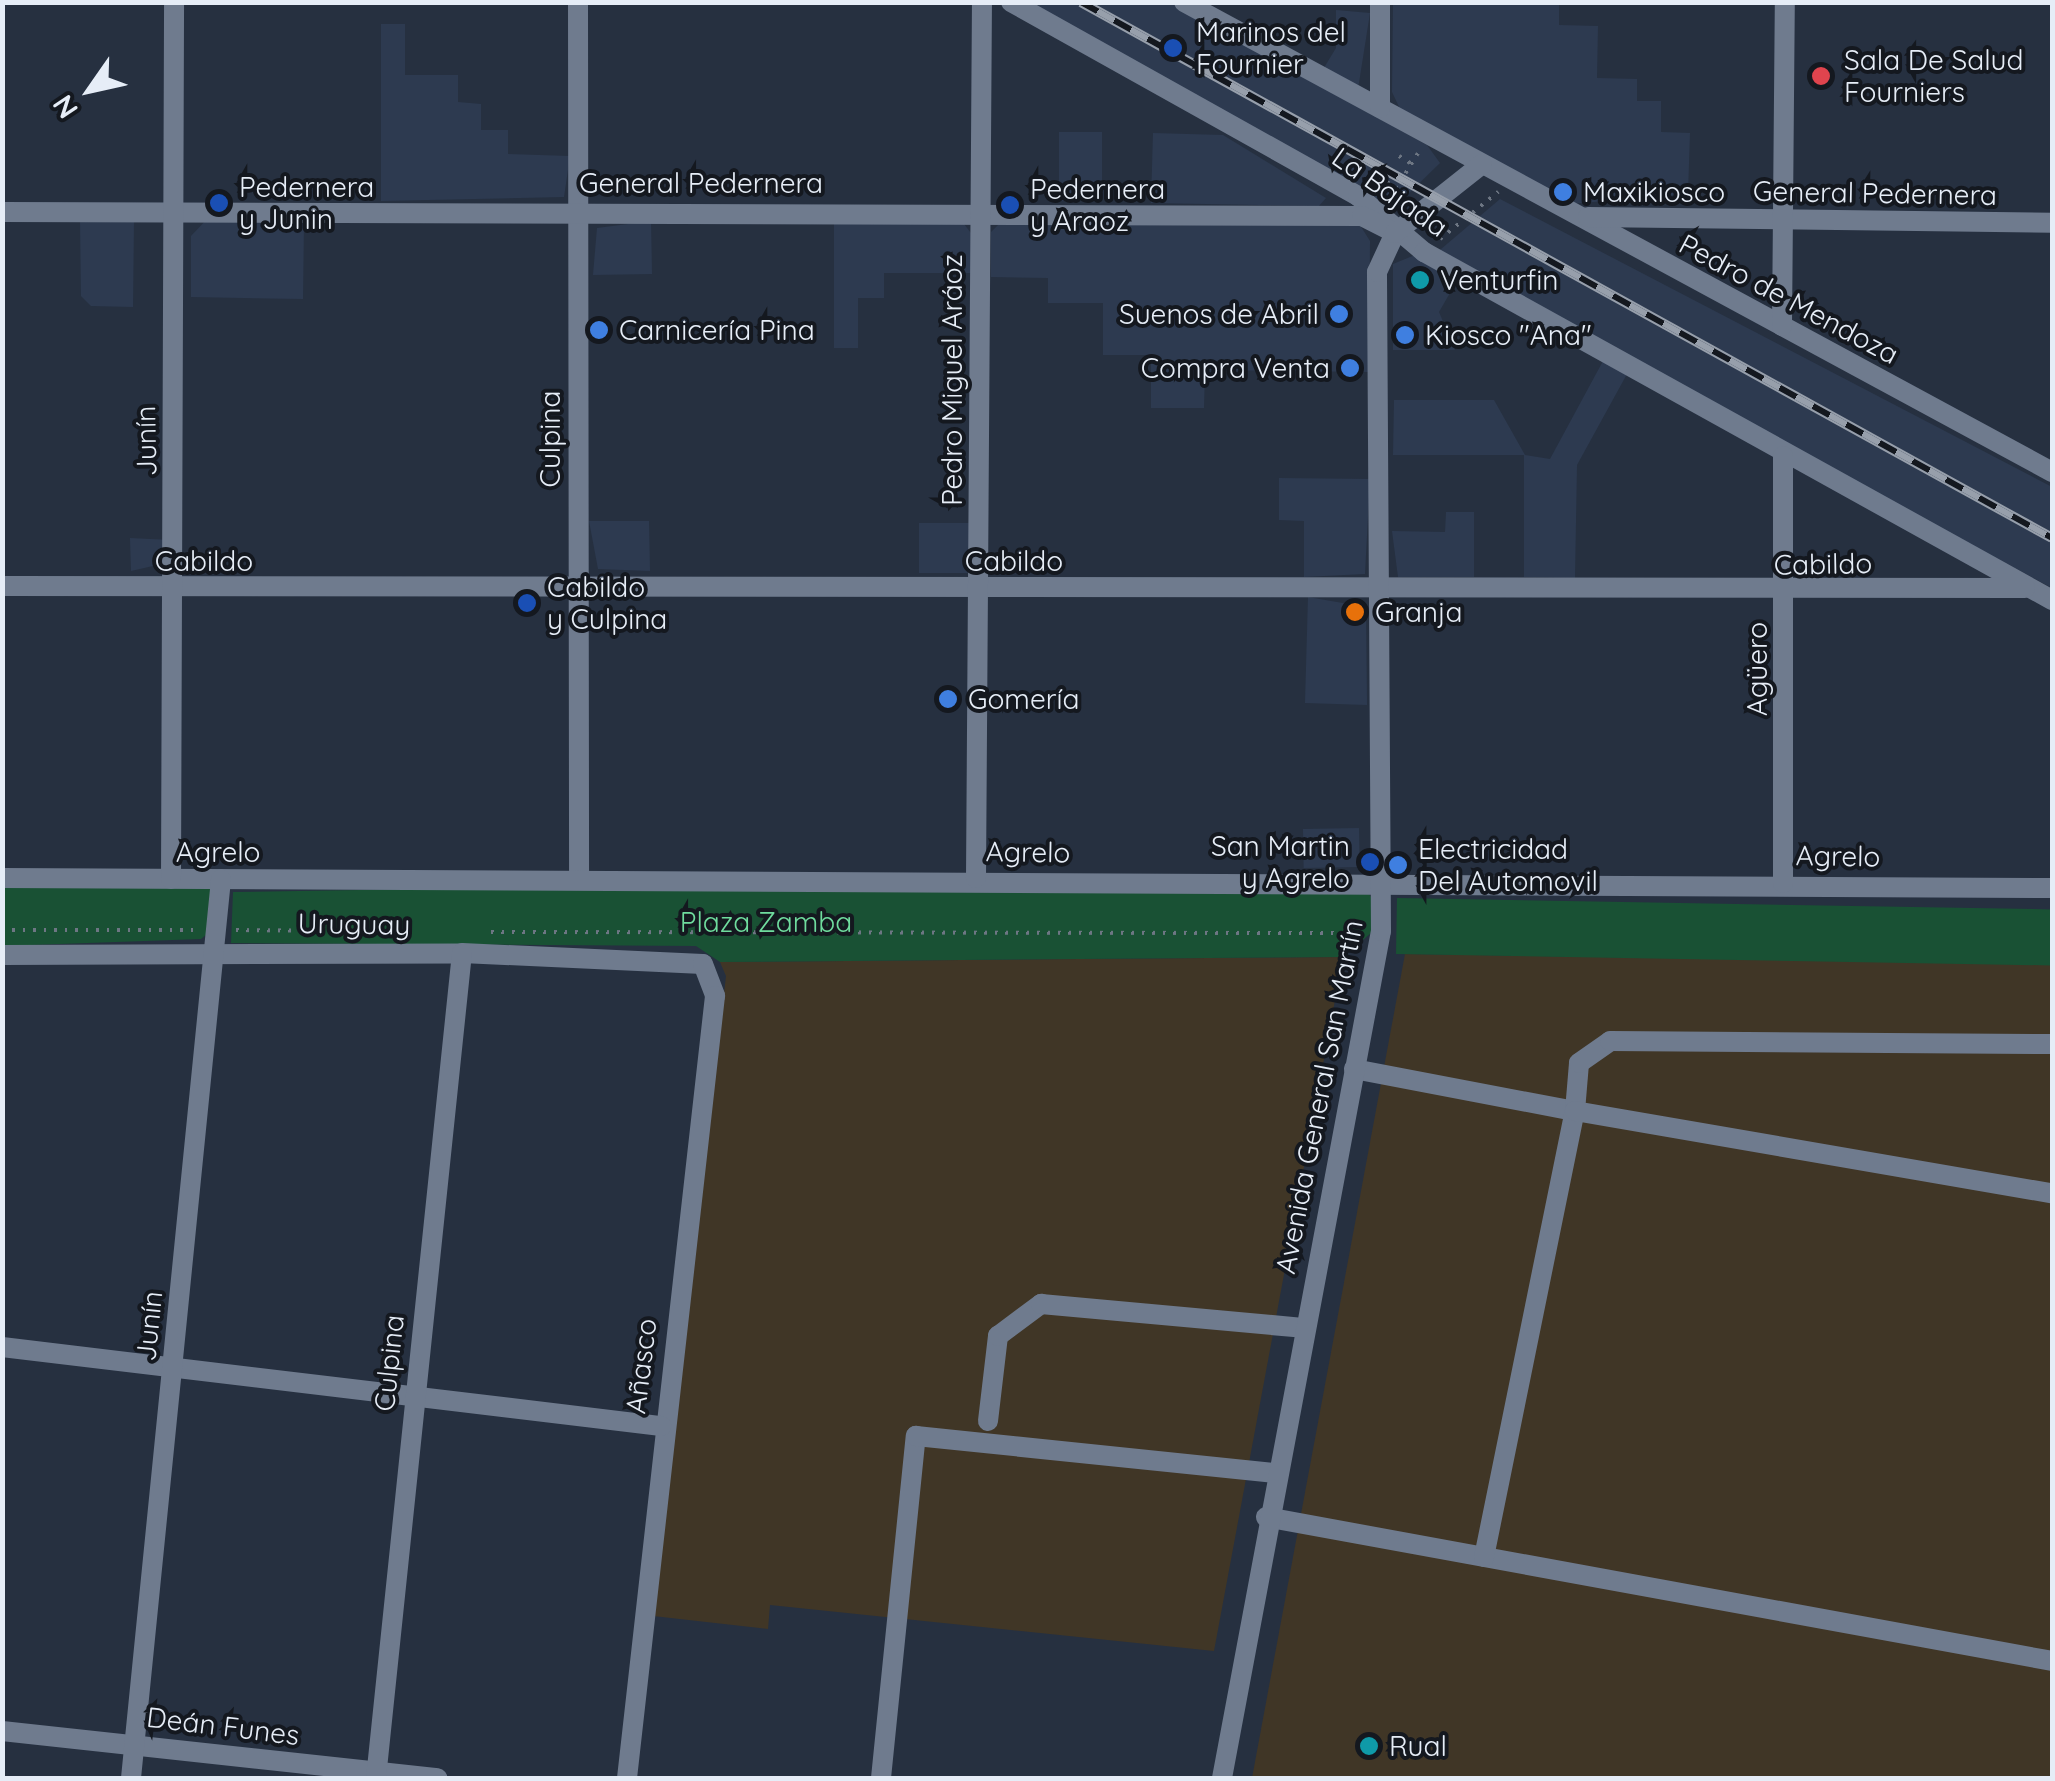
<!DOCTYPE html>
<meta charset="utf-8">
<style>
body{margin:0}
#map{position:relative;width:2055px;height:1781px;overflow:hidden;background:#263040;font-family:Quicksand,sans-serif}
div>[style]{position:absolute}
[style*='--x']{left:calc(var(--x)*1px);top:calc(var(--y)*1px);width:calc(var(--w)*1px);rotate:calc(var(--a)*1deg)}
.built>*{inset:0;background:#2d3a50;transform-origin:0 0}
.industrial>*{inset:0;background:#403626}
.green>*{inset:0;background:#195134;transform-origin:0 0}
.path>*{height:4px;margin-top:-2px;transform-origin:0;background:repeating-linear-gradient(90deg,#6d7683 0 2.5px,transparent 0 10.5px)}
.minor>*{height:20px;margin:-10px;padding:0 10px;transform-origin:10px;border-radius:10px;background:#6f7b8e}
.rail>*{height:10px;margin-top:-5px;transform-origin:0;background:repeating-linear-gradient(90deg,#14181f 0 19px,#979fab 0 38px);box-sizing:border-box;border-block:2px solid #979fab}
.dots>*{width:28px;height:28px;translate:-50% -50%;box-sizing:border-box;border:5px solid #14181f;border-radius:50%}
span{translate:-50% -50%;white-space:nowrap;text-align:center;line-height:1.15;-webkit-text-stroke:8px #14181f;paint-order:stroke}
.poi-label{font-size:28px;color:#e6edf7}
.left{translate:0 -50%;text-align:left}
.right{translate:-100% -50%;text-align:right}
.street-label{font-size:28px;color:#e6edf7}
.park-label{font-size:28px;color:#6fdc9e}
.frame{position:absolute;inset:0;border:5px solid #e6edf7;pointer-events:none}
.north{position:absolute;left:40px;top:40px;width:100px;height:100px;-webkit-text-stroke:8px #14181f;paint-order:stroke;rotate:236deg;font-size:28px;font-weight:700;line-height:40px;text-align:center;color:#e6edf7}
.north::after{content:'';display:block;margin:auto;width:35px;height:45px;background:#e6edf7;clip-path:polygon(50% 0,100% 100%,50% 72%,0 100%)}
</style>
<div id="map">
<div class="built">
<i style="clip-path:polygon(1031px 3px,1170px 3px,1427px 145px,1440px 163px,1400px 202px,1383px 204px)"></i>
<i style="clip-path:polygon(1393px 3px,1559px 3px,1559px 25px,1598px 26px,1597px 78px,1637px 79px,1637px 101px,1661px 101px,1661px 132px,1690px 133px,1688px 194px,1570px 204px,1401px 111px,1392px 92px)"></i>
<i style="clip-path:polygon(1336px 10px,1370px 13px,1358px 89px,1322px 71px,1336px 48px)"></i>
<i style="clip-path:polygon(381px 24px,405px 24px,405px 75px,458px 75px,458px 102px,481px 104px,481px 130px,508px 130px,508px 154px,570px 156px,564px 197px,381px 201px)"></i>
<i style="left:1059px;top:132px;width:43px;height:69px"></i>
<i style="clip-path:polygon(1153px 133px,1223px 135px,1326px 198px,1319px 206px,1151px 203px)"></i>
<i style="clip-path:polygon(1500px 199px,2052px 487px,2052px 588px,1434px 255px)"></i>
<i style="clip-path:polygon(80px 218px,134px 218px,133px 307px,91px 306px,81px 296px)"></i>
<i style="clip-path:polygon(208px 218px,304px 220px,303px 299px,191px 297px,191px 236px)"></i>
<i style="clip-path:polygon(651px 221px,652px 274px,593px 275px,597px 228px)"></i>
<i style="clip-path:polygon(834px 222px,964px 224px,974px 237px,974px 273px,884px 273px,884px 298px,858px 298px,858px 348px,834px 348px)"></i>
<i style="clip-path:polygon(1358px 222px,1370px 241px,1369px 372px,1205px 370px,1204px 408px,1151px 408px,1151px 355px,1103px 355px,1103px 303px,1048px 303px,1048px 278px,991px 277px,991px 232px,1000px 223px)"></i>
<i style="clip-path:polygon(1415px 255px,1458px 279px,1439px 312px,1455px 350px,1393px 350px,1393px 264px)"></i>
<i style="clip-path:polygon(1603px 361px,1627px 374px,1577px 465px,1575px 578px,1524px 577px,1524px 455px,1393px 455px,1394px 400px,1494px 400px,1525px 455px,1550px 459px)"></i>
<i style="clip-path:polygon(1279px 478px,1370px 479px,1365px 574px,1304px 577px,1304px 521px,1279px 520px)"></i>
<i style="clip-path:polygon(1446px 512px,1474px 512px,1474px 577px,1398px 577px,1392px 531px,1445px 532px)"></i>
<i style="clip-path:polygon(589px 521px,649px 521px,650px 571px,598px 569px)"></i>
<i style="left:919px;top:523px;width:52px;height:50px"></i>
<i style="clip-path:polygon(130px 538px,171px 540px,166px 563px,131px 571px)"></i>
<i style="clip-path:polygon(1308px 597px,1366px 607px,1367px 705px,1305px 703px)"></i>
<i style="left:1359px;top:828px;width:39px;height:56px;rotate:89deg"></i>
</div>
<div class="industrial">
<i style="clip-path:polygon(1405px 954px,2052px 964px,2052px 1778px,1252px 1778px)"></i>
<i style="clip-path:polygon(1343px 957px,1214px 1651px,770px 1605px,768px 1629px,653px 1616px,726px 976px,720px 962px)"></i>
</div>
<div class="green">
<i style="clip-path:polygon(726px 884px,1367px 891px,1373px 900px,1371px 933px,1343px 957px,720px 962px,696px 946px,231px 943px,233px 892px)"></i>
<i style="clip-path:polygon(2px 886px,213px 887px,212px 930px,201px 939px,3px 946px)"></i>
<i style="left:1397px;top:898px;width:655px;height:56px;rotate:1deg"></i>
</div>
<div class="path">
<i style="--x:1399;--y:156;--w:15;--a:32"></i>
<i style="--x:1378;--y:177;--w:22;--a:30"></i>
<i style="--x:1389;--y:200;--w:55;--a:-58.3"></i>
<i style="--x:1440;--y:239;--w:75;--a:-39"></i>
<i style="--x:2;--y:930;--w:195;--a:0"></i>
<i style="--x:236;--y:930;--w:145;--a:0.4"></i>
<i style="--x:491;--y:932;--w:870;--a:0.07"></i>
</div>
<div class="minor">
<i style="--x:578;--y:2;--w:875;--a:89.93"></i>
<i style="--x:1011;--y:2;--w:398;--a:29.2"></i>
<i style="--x:1358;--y:196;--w:87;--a:40.3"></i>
<i style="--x:1424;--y:252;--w:718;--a:28.99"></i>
<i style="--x:1184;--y:2;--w:987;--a:28.43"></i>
<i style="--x:1380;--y:108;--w:106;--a:-90"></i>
<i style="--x:2;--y:212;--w:1360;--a:0.17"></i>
<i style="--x:1362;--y:216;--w:37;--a:27"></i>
<i style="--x:1588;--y:217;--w:464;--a:0.7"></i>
<i style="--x:1782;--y:326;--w:324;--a:-89.5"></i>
<i style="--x:2;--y:586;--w:2023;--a:0.06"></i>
<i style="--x:2;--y:878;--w:2050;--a:0.28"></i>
<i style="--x:976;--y:878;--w:876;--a:-89.61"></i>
<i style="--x:171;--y:879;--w:877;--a:-89.8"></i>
<i style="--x:1783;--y:883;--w:427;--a:-90"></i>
<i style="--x:2;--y:955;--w:460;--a:-0.2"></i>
<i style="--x:462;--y:953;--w:241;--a:2.6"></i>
<i style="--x:703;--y:964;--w:34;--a:69"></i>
<i style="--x:715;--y:996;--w:787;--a:96.42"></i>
<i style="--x:1354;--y:1069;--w:225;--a:10.8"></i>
<i style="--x:1575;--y:1111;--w:48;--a:-85.2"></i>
<i style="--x:1579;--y:1063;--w:38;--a:-35"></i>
<i style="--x:1610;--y:1041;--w:442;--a:0.4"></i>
<i style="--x:2;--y:1347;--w:664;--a:6.84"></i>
<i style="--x:988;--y:1421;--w:86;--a:-83.3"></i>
<i style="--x:998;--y:1336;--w:54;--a:-36.7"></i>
<i style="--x:1041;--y:1304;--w:263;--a:5.2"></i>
<i style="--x:1266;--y:1517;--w:799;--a:10.38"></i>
<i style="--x:1484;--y:1557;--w:455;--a:-78.5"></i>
<i style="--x:1575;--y:1111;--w:484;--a:9.8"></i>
<i style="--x:2;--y:1731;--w:438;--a:6.2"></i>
<i style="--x:131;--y:1778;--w:903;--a:-84.28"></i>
<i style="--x:376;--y:1778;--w:829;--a:-84.05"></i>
<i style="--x:881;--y:1778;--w:344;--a:-84.2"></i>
<i style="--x:916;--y:1436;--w:361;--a:5.9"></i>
<i style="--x:1222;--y:1778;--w:862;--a:-79.37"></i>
<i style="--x:1381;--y:931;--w:659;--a:-90.35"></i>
<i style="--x:1377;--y:272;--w:43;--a:-65.2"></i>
<i style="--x:1395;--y:233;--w:111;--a:-38.4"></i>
</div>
<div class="rail">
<i style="--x:1081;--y:2;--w:1109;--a:28.9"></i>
</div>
<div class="dots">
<i style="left:1173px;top:48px;background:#1a4fb4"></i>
<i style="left:1821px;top:76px;background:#e0444e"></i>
<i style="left:1563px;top:192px;background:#3f7fe0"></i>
<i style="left:219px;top:203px;background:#1a4fb4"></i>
<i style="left:1010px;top:205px;background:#1a4fb4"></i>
<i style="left:1420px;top:280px;background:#0f9aa8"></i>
<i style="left:1339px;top:314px;background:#3f7fe0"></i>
<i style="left:599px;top:330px;background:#3f7fe0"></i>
<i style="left:1405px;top:335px;background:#3f7fe0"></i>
<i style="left:1350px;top:368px;background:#3f7fe0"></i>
<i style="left:527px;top:603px;background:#1a4fb4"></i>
<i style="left:1355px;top:612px;background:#e8710a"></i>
<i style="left:948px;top:699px;background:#3f7fe0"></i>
<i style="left:1370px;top:862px;background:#1a4fb4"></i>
<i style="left:1398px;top:865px;background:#3f7fe0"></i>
<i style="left:1369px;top:1746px;background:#0f9aa8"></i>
</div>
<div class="poi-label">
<span class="left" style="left:1196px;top:48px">Marinos del<br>Fournier</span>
<span class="left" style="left:1844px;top:76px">Sala De Salud<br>Fourniers</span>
<span class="left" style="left:239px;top:203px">Pedernera<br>y Junin</span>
<span class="left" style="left:1030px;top:205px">Pedernera<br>y Araoz</span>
<span class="left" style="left:1583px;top:192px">Maxikiosco</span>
<span class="left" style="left:1440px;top:280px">Venturfin</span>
<span class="right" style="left:1319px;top:314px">Suenos de Abril</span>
<span class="left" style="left:619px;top:330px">Carnicería Pina</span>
<span class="left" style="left:1425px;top:335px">Kiosco "Ana"</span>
<span class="right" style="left:1330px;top:368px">Compra Venta</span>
<span class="left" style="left:547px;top:603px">Cabildo<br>y Culpina</span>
<span class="left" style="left:1375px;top:612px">Granja</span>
<span class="left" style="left:968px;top:699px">Gomería</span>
<span class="right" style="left:1350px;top:862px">San Martin<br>y Agrelo</span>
<span class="left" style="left:1418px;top:865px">Electricidad<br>Del Automovil</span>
<span class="left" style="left:1389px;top:1746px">Rual</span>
</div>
<div class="street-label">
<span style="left:701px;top:183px">General Pedernera</span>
<span style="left:1390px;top:192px;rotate:35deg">La Bajada</span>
<span style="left:1875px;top:193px;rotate:1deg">General Pedernera</span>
<span style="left:1789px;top:299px;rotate:28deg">Pedro de Mendoza</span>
<span style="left:952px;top:380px;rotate:-90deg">Pedro Miguel Aráoz</span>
<span style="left:550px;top:439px;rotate:-90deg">Culpina</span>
<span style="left:146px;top:441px;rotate:-91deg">Junín</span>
<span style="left:204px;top:561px">Cabildo</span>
<span style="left:1014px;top:561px">Cabildo</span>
<span style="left:1823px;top:564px;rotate:-1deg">Cabildo</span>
<span style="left:1757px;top:669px;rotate:-90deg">Agüero</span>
<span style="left:218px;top:852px">Agrelo</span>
<span style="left:1028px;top:852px;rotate:1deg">Agrelo</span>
<span style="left:1838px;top:856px;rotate:1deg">Agrelo</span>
<span style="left:354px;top:924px;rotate:1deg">Uruguay</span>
<span style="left:1319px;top:1097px;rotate:-79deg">Avenida General San Martín</span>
<span style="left:149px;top:1326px;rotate:-84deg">Junín</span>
<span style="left:389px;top:1363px;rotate:-84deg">Culpina</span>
<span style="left:641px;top:1366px;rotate:-83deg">Añasco</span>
<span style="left:223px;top:1726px;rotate:7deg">Deán Funes</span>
</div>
<div class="park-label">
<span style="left:766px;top:922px">Plaza Zamba</span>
</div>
<div class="frame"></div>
<div class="north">N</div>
</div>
